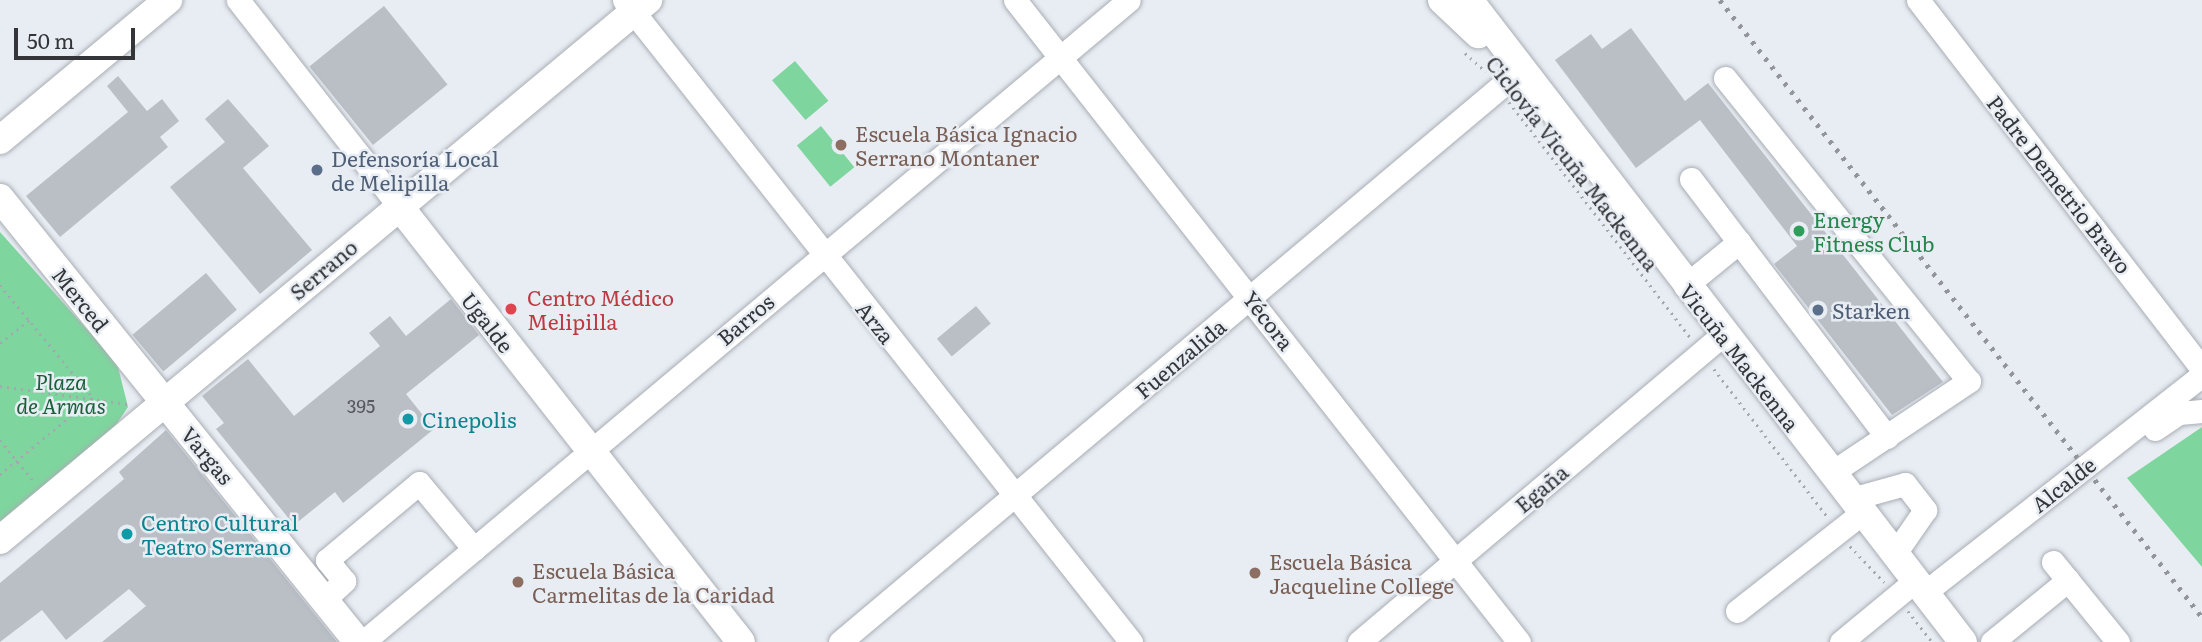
<!DOCTYPE html>
<meta charset="utf-8">
<style>
body{margin:0}
#map{position:relative;width:2202px;height:642px;overflow:hidden;background:#e8edf4;font-family:Literata,serif}
div>[style]{position:absolute}
[style*='--x']{left:calc(var(--x)*1px);top:calc(var(--y)*1px);width:calc(var(--w)*1px);rotate:calc(var(--a)*1deg)}
.green>*{inset:0;background:#7fd59e;transform-origin:0 0}
.building>*{inset:0;background:#babfc6;transform-origin:0 0}
.path>*{height:2.5px;margin-top:-1.25px;transform-origin:0;background:repeating-linear-gradient(90deg,#a5a9af 0 2px,transparent 0 7px)}
.roads{filter:drop-shadow(0 0 2px #a9adb4) drop-shadow(0 0 2px #a9adb4)}
.minor>*{height:23px;margin:-11.5px;padding:0 11.5px;transform-origin:11.5px;border-radius:11.5px;background:#fff}
.major>*{height:28px;margin:-14px;padding:0 14px;transform-origin:14px;border-radius:14px;background:#fff}
.rail>*{height:4.5px;margin-top:-2.25px;transform-origin:0;background:repeating-linear-gradient(90deg,#92969b 0 3.5px,transparent 0 10.5px)}
.dots>*{width:19px;height:19px;translate:-50% -50%;box-sizing:border-box;border:4px solid #e8edf4;border-radius:50%}
span{translate:-50% -50%;white-space:nowrap;text-align:center;line-height:1.15;-webkit-text-stroke:5px #e8edf4;paint-order:stroke}
.number-label{font-size:18px;color:#55585c}
.number-label span{-webkit-text-stroke-width:0}
.education-label{font-size:21px;color:#785e54}
.left{translate:0 -50%;text-align:left}
.service-label{font-size:21px;color:#4e5e75}
.street-label{font-size:21px;color:#333538}
.leisure-label{font-size:21px;color:#27864d}
.health-label{font-size:21px;color:#be3a42}
.park-label{font-size:21px;color:#1b603a;font-style:italic}
.culture-label{font-size:21px;color:#0d838f}
.scale{position:absolute;left:14px;top:28px;width:121px;height:32px;box-sizing:border-box;border:4px solid #333538;border-top:0;padding-left:9px;font-size:21px;line-height:24px;white-space:nowrap;color:#333538;-webkit-text-stroke:5px #e8edf4;paint-order:stroke}
</style>
<div id="map">
<div class="green">
<i style="left:795px;top:61px;width:52px;height:30px;rotate:50deg"></i>
<i style="left:821px;top:126px;width:53px;height:31px;rotate:51deg"></i>
<i style="clip-path:polygon(0 232px,117px 363px,128px 407px,114px 428px,0 524px)"></i>
<i style="clip-path:polygon(2202px 427px,2202px 567px,2127px 478px)"></i>
</div>
<div class="building">
<i style="left:384px;top:6px;width:101px;height:96px;rotate:51deg"></i>
<i style="clip-path:polygon(1631px 28px,1685px 101px,1708px 83px,1943px 382px,1892px 415px,1774px 264px,1797px 246px,1700px 120px,1636px 168px,1555px 60px,1591px 34px,1602px 49px)"></i>
<i style="clip-path:polygon(118px 76px,147px 111px,162px 99px,179px 121px,160px 137px,168px 147px,60px 237px,26px 196px,128px 112px,107px 86px)"></i>
<i style="clip-path:polygon(228px 99px,269px 146px,243px 168px,312px 250px,260px 294px,170px 187px,225px 142px,205px 119px)"></i>
<i style="left:206px;top:273px;width:48px;height:96px;rotate:50deg"></i>
<i style="clip-path:polygon(451px 299px,479px 335px,406px 394px,434px 429px,343px 503px,335px 492px,294px 525px,216px 429px,224px 423px,202px 396px,248px 359px,294px 416px,380px 346px,369px 333px,390px 316px,406px 336px)"></i>
<i style="left:976px;top:306px;width:23px;height:51px;rotate:50deg"></i>
<i style="clip-path:polygon(166px 430px,337px 642px,102px 642px,146px 606px,129px 589px,66px 640px,42px 610px,0 642px,0 583px,124px 479px,119px 472px)"></i>
</div>
<div class="path">
<i style="--x:1465;--y:53;--w:28;--a:42"></i>
<i style="--x:1509;--y:102;--w:298;--a:52.4"></i>
<i style="--x:0;--y:285;--w:146;--a:50.5"></i>
<i style="--x:93;--y:398;--w:121;--a:140.4"></i>
<i style="--x:0;--y:343;--w:37;--a:-38"></i>
<i style="--x:1714;--y:369;--w:185;--a:52.5"></i>
<i style="--x:0;--y:386;--w:129;--a:8"></i>
<i style="--x:0;--y:440;--w:55;--a:50.9"></i>
<i style="--x:1850;--y:546;--w:50;--a:46.6"></i>
<i style="--x:1908;--y:611;--w:39;--a:52"></i>
</div>
<div class="roads">
<div class="minor">
<i style="--x:238;--y:0;--w:261;--a:52"></i>
<i style="--x:624;--y:0;--w:818;--a:51.7"></i>
<i style="--x:1015;--y:0;--w:816;--a:51.87"></i>
<i style="--x:1918;--y:0;--w:466;--a:52.4"></i>
<i style="--x:1725;--y:78;--w:389;--a:51.2"></i>
<i style="--x:1969;--y:381;--w:166;--a:146.3"></i>
<i style="--x:1691;--y:179;--w:324;--a:52.8"></i>
<i style="--x:1685;--y:286;--w:70;--a:-39.2"></i>
<i style="--x:2155;--y:429;--w:29;--a:-34"></i>
<i style="--x:2179;--y:413;--w:23;--a:-5"></i>
<i style="--x:1851;--y:499;--w:56;--a:-15.5"></i>
<i style="--x:1905;--y:484;--w:33;--a:52"></i>
<i style="--x:1925;--y:510;--w:55;--a:124.6"></i>
<i style="--x:2053;--y:562;--w:103;--a:50.9"></i>
<i style="--x:1924;--y:593;--w:353;--a:-38.1"></i>
<i style="--x:326;--y:598;--w:25;--a:-43"></i>
<i style="--x:344;--y:581;--w:27;--a:-129"></i>
<i style="--x:327;--y:560;--w:120;--a:-39.9"></i>
<i style="--x:419;--y:483;--w:86;--a:50.2"></i>
<i style="--x:1737;--y:611;--w:159;--a:-38.1"></i>
<i style="--x:363;--y:642;--w:999;--a:-39.97"></i>
<i style="--x:840;--y:642;--w:886;--a:-40.05"></i>
<i style="--x:1359;--y:642;--w:477;--a:-40.2"></i>
<i style="--x:1841;--y:642;--w:96;--a:-39.5"></i>
<i style="--x:1992;--y:642;--w:98;--a:-39.2"></i>
</div>
<div class="major">
<i style="--x:1442;--y:0;--w:50;--a:43.4"></i>
<i style="--x:1469;--y:0;--w:810;--a:52.42"></i>
<i style="--x:0;--y:140;--w:219;--a:-39.8"></i>
<i style="--x:0;--y:198;--w:570;--a:51.12"></i>
<i style="--x:399;--y:206;--w:554;--a:51.89"></i>
<i style="--x:0;--y:540;--w:844;--a:-39.81"></i>
</div>
</div>
<div class="rail">
<i style="--x:1720;--y:0;--w:783;--a:52"></i>
</div>
<div class="dots">
<i style="left:841px;top:145px;background:#8d6e63"></i>
<i style="left:317px;top:170px;background:#5c6f8a"></i>
<i style="left:1799px;top:231px;background:#2e9e5b"></i>
<i style="left:511px;top:309px;background:#e0444e"></i>
<i style="left:1818px;top:310px;background:#5c6f8a"></i>
<i style="left:408px;top:419px;background:#0f9aa8"></i>
<i style="left:127px;top:534px;background:#0f9aa8"></i>
<i style="left:1255px;top:573px;background:#8d6e63"></i>
<i style="left:518px;top:582px;background:#8d6e63"></i>
</div>
<div class="number-label">
<span style="left:361px;top:406px">395</span>
</div>
<div class="education-label">
<span class="left" style="left:855px;top:145px">Escuela Básica Ignacio<br>Serrano Montaner</span>
<span class="left" style="left:1269px;top:573px">Escuela Básica<br>Jacqueline College</span>
<span class="left" style="left:532px;top:582px">Escuela Básica<br>Carmelitas de la Caridad</span>
</div>
<div class="service-label">
<span class="left" style="left:331px;top:170px">Defensoría Local<br>de Melipilla</span>
<span class="left" style="left:1832px;top:310px">Starken</span>
</div>
<div class="street-label">
<span style="left:1573px;top:163px;rotate:52deg">Ciclovía Vicuña Mackenna</span>
<span style="left:2060px;top:184px;rotate:52deg">Padre Demetrio Bravo</span>
<span style="left:323px;top:269px;rotate:-40deg">Serrano</span>
<span style="left:81px;top:299px;rotate:51deg">Merced</span>
<span style="left:745px;top:319px;rotate:-40deg">Barros</span>
<span style="left:1269px;top:320px;rotate:52deg">Yécora</span>
<span style="left:488px;top:322px;rotate:52deg">Ugalde</span>
<span style="left:876px;top:322px;rotate:51deg">Arza</span>
<span style="left:1740px;top:357px;rotate:52deg">Vicuña Mackenna</span>
<span style="left:1180px;top:358px;rotate:-40deg">Fuenzalida</span>
<span style="left:208px;top:455px;rotate:50deg">Vargas</span>
<span style="left:2063px;top:484px;rotate:-38deg">Alcalde</span>
<span style="left:1541px;top:488px;rotate:-40deg">Egaña</span>
</div>
<div class="leisure-label">
<span class="left" style="left:1813px;top:231px">Energy<br>Fitness Club</span>
</div>
<div class="health-label">
<span class="left" style="left:527px;top:309px">Centro Médico<br>Melipilla</span>
</div>
<div class="park-label">
<span style="left:61px;top:393px">Plaza<br>de Armas</span>
</div>
<div class="culture-label">
<span class="left" style="left:422px;top:419px">Cinepolis</span>
<span class="left" style="left:141px;top:534px">Centro Cultural<br>Teatro Serrano</span>
</div>
<div class="scale">50 m</div>
</div>
